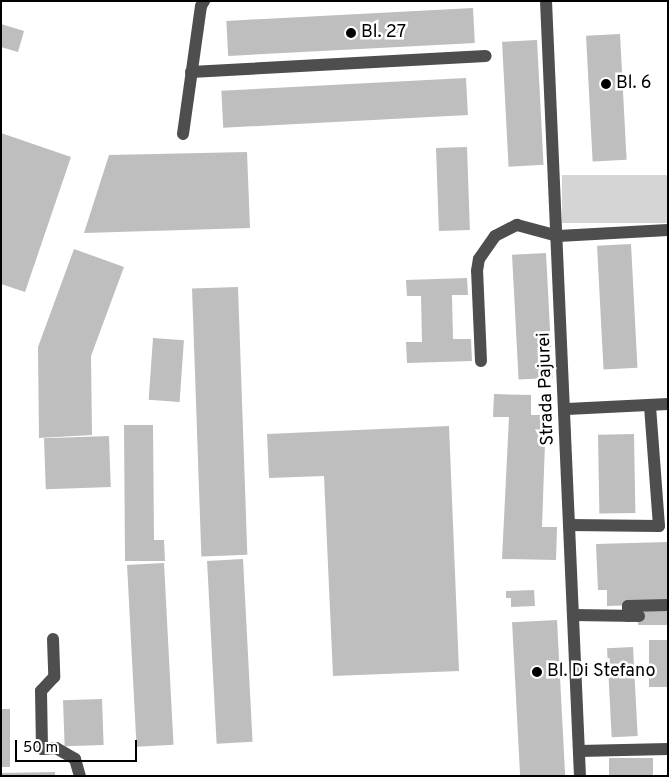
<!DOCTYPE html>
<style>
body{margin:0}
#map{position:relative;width:669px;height:777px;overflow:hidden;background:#fff;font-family:Overpass,sans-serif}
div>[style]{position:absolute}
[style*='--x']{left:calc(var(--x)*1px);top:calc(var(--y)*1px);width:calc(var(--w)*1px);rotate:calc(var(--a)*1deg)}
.green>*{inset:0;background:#d5d5d5;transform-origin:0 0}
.building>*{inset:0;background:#bebebe;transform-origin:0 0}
.minor>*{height:12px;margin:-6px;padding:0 6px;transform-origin:6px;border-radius:6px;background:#4e4e4e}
.dots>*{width:14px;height:14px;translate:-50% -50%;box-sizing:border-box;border:2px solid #fff;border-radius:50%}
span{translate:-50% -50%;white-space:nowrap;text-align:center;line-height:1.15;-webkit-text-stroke:5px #fff;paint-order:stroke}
.poi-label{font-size:18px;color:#000}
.left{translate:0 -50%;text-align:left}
.street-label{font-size:18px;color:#000}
.frame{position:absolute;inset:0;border:2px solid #000;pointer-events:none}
.scale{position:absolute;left:15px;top:740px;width:122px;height:22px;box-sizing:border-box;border:2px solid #000;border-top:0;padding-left:6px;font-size:15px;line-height:18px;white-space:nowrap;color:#000;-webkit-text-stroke:4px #fff;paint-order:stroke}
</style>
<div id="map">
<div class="green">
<i style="left:668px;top:175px;width:48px;height:106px;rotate:90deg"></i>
</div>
<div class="building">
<i style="left:473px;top:8px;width:35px;height:247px;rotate:87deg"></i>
<i style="clip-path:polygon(1px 24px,24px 31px,18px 52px,1px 47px)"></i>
<i style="left:620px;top:34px;width:126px;height:34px;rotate:87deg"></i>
<i style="left:537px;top:40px;width:125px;height:35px;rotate:87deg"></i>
<i style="left:466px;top:78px;width:37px;height:245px;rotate:87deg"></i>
<i style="clip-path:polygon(1px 133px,71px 157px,25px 292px,1px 284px)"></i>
<i style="left:467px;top:147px;width:83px;height:31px;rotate:88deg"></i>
<i style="clip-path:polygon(247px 152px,250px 228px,84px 233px,109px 155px)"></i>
<i style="left:631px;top:244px;width:124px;height:34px;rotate:87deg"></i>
<i style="clip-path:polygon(74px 249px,124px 267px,91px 356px,92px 435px,39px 438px,38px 347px)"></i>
<i style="left:546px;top:253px;width:125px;height:34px;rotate:87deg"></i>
<i style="clip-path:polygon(467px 278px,468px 295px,452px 295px,453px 339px,471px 339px,472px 361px,407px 363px,406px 342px,422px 342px,421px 296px,407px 296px,406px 280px)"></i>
<i style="left:238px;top:287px;width:268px;height:46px;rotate:88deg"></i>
<i style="left:153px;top:338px;width:31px;height:62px;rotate:4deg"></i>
<i style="clip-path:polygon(494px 394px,531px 395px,531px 415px,546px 415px,542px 527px,557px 527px,556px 560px,502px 559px,509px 417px,493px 417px)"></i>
<i style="clip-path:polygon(124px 425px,153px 425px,154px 540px,164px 540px,165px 561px,125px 561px)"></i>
<i style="clip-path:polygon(449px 426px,459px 671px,333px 676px,324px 476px,269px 478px,267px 434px)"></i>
<i style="left:634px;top:434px;width:79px;height:36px;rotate:89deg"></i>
<i style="left:109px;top:436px;width:51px;height:65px;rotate:88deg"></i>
<i style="clip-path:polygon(668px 542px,668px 604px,607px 606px,607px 590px,598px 590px,596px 544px)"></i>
<i style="left:243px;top:559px;width:183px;height:36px;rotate:87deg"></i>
<i style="left:164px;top:563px;width:182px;height:37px;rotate:87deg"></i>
<i style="clip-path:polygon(534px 590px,535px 606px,511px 607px,511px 598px,506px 598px,506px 591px)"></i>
<i style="left:638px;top:610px;width:30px;height:15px"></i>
<i style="left:557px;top:620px;width:156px;height:45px;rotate:87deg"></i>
<i style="left:649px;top:640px;width:19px;height:47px"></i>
<i style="left:633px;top:647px;width:89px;height:26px;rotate:87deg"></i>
<i style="left:102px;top:699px;width:46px;height:39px;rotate:88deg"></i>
<i style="left:1px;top:709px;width:9px;height:58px"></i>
<i style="left:653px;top:758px;width:18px;height:44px;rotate:90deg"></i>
<i style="clip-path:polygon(55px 772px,55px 776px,1px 776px,1px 773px)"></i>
</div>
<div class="minor">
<i style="--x:546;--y:1;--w:776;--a:87.49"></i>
<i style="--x:191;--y:72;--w:295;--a:-3.1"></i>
<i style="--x:183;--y:134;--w:129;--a:-82"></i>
<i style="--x:201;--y:6;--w:6;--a:-59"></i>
<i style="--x:481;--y:361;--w:90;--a:-92.5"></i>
<i style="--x:477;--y:271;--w:12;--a:-81"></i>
<i style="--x:479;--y:259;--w:28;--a:-55"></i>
<i style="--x:495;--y:236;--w:25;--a:-27"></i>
<i style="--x:517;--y:225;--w:42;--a:15"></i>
<i style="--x:558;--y:236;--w:110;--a:-3.1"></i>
<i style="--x:567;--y:409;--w:101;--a:-2.8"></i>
<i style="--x:569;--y:525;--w:90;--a:0.6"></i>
<i style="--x:659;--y:526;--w:121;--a:-94.3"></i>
<i style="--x:573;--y:615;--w:66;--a:0.9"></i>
<i style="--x:628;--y:616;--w:10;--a:-90"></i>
<i style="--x:628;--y:606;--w:40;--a:-1.4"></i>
<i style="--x:53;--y:639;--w:38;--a:88"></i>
<i style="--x:54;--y:677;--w:19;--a:133"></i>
<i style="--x:41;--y:691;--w:58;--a:89"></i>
<i style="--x:42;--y:749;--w:14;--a:-4"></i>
<i style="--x:56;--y:748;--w:22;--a:30"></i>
<i style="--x:75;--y:759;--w:18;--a:74"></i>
<i style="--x:579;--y:751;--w:89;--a:-1.3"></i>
</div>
<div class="dots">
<i style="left:351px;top:33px;background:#000"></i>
<i style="left:606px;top:84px;background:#000"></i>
<i style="left:537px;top:672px;background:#000"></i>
</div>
<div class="poi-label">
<span class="left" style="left:361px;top:33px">Bl. 27</span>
<span class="left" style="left:616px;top:84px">Bl. 6</span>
<span class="left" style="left:547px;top:672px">Bl. Di Stefano</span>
</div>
<div class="street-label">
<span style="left:547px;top:389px;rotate:-92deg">Strada Pajurei</span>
</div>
<div class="frame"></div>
<div class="scale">50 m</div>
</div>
